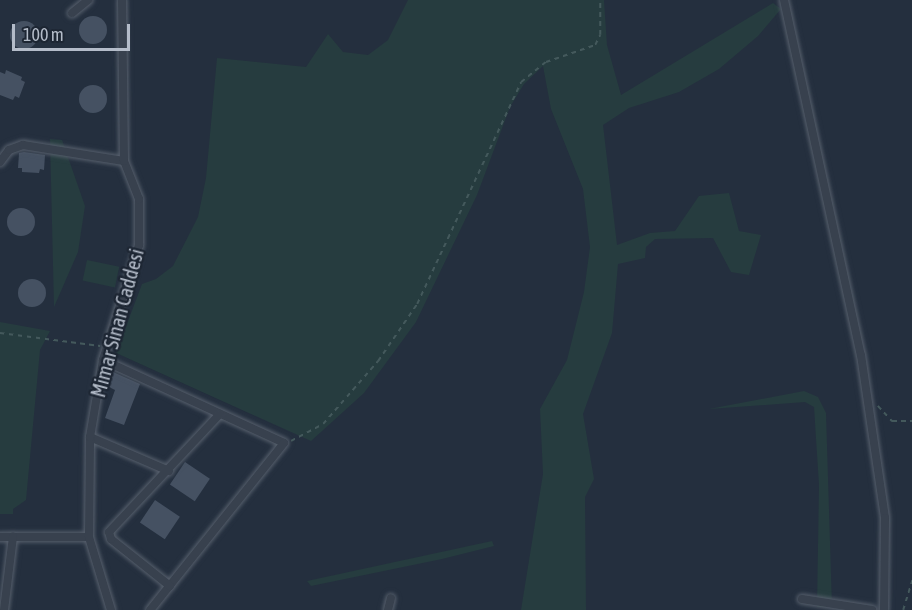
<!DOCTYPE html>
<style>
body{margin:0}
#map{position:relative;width:912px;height:610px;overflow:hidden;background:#242f3e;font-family:"Asap Condensed",sans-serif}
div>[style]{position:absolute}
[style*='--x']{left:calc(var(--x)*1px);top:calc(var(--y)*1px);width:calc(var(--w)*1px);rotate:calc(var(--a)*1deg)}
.green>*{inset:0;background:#263c3f;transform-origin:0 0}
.building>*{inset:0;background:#455162;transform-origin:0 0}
.round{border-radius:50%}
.path>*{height:1.5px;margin-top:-0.75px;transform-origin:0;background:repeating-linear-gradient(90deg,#44595c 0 4.5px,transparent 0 9px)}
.roads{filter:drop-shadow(0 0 2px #565f6c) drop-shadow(0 0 2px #565f6c)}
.minor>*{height:8px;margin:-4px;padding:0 4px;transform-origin:4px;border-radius:4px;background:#38414e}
span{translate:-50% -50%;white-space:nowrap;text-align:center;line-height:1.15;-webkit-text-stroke:5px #1d2633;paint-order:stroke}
.street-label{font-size:20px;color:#b4bcc9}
.scale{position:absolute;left:12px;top:24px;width:118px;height:27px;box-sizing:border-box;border:3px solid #b4bcc9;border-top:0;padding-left:8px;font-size:18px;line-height:21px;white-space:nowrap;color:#b4bcc9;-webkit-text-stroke:4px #1d2633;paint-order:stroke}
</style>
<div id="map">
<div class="green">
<i style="clip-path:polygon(408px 0,604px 0,607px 45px,621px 95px,773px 3px,781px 9px,758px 36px,719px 69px,679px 92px,629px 108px,603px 125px,617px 245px,650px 233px,675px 231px,699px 196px,729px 193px,739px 231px,761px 235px,749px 275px,731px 272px,713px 238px,655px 239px,646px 247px,645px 258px,618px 264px,612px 333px,583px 414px,594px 479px,585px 497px,586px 610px,521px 610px,543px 474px,540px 409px,567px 360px,584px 292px,590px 247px,583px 189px,551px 109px,543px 66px,524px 84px,510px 107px,477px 195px,416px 322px,364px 393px,311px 441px,116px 353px,142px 284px,156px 279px,173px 266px,198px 217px,206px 178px,217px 58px,306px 67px,328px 34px,343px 52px,368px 55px,388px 40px)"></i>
<i style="clip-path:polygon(50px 139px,62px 140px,85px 206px,78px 252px,54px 307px)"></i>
<i style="left:87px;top:260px;width:33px;height:21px;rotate:12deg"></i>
<i style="clip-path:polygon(0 322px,50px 331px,40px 350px,26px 500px,13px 509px,13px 514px,0 514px)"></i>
<i style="clip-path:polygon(804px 391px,818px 397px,826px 413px,832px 607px,817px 607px,819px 485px,814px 407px,805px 402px,709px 409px)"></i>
<i style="clip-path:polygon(492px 541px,494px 546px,442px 559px,311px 586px,307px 581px)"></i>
</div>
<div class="building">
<i class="round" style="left:79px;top:16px;width:28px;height:28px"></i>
<i class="round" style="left:10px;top:21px;width:28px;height:28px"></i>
<i style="clip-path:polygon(6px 70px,22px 77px,21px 80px,25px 82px,19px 98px,15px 96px,13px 100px,0 95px,0 72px,5px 74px)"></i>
<i class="round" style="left:79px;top:85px;width:28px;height:28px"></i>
<i style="clip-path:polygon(24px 152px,45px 155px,44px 170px,40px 169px,39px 173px,22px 172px,22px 168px,18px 168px,19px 153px)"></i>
<i class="round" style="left:7px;top:208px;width:28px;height:28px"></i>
<i class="round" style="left:18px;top:279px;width:28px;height:28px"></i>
<i style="clip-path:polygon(113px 372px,140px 384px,124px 425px,105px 418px,115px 390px,107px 386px)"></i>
<i style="left:185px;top:462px;width:30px;height:27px;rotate:34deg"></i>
<i style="left:155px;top:500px;width:30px;height:27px;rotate:34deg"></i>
</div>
<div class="path">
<i style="--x:0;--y:333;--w:101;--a:7.4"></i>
<i style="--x:878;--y:406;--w:21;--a:47"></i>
<i style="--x:892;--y:421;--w:20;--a:0"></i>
<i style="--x:291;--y:441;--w:36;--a:-28"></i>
<i style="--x:323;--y:424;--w:84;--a:-48.9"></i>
<i style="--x:378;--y:361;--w:69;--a:-55.6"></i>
<i style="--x:417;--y:304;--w:245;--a:-64.9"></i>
<i style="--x:521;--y:82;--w:32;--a:-39"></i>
<i style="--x:546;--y:62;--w:52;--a:-19.1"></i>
<i style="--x:595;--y:45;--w:11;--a:-63"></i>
<i style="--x:600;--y:35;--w:35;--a:-90"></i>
<i style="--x:903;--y:610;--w:31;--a:-73"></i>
</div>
<div class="roads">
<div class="minor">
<i style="--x:784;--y:0;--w:363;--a:77.8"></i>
<i style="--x:861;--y:355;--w:165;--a:81.6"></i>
<i style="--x:885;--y:518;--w:92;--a:90.6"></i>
<i style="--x:72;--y:13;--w:21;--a:-39"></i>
<i style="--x:0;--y:162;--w:15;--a:-53"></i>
<i style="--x:9;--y:150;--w:15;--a:-20"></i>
<i style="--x:23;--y:145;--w:102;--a:9"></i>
<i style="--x:103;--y:360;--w:199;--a:24.6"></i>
<i style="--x:284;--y:443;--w:214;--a:128.7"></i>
<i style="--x:90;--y:437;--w:86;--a:23.3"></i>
<i style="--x:0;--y:537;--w:89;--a:0"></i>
<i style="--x:170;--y:586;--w:75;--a:-141.5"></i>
<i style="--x:111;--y:539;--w:7;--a:-106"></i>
<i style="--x:109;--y:532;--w:162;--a:-46.8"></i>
<i style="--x:802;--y:599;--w:71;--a:8.9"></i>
<i style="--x:4;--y:610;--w:74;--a:-83"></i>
<i style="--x:111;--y:610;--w:76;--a:-106.8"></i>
<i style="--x:89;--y:537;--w:100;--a:-89.4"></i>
<i style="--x:90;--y:437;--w:78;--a:-80.4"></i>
<i style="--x:103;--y:360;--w:121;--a:-72.6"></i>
<i style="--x:139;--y:245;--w:46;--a:-90"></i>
<i style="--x:139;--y:199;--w:41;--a:-111.5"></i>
<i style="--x:124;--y:161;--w:161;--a:-90.7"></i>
<i style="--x:388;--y:610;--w:12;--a:-76"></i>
</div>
</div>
<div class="street-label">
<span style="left:117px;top:323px;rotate:-75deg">Mimar Sinan Caddesi</span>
</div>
<div class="scale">100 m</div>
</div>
